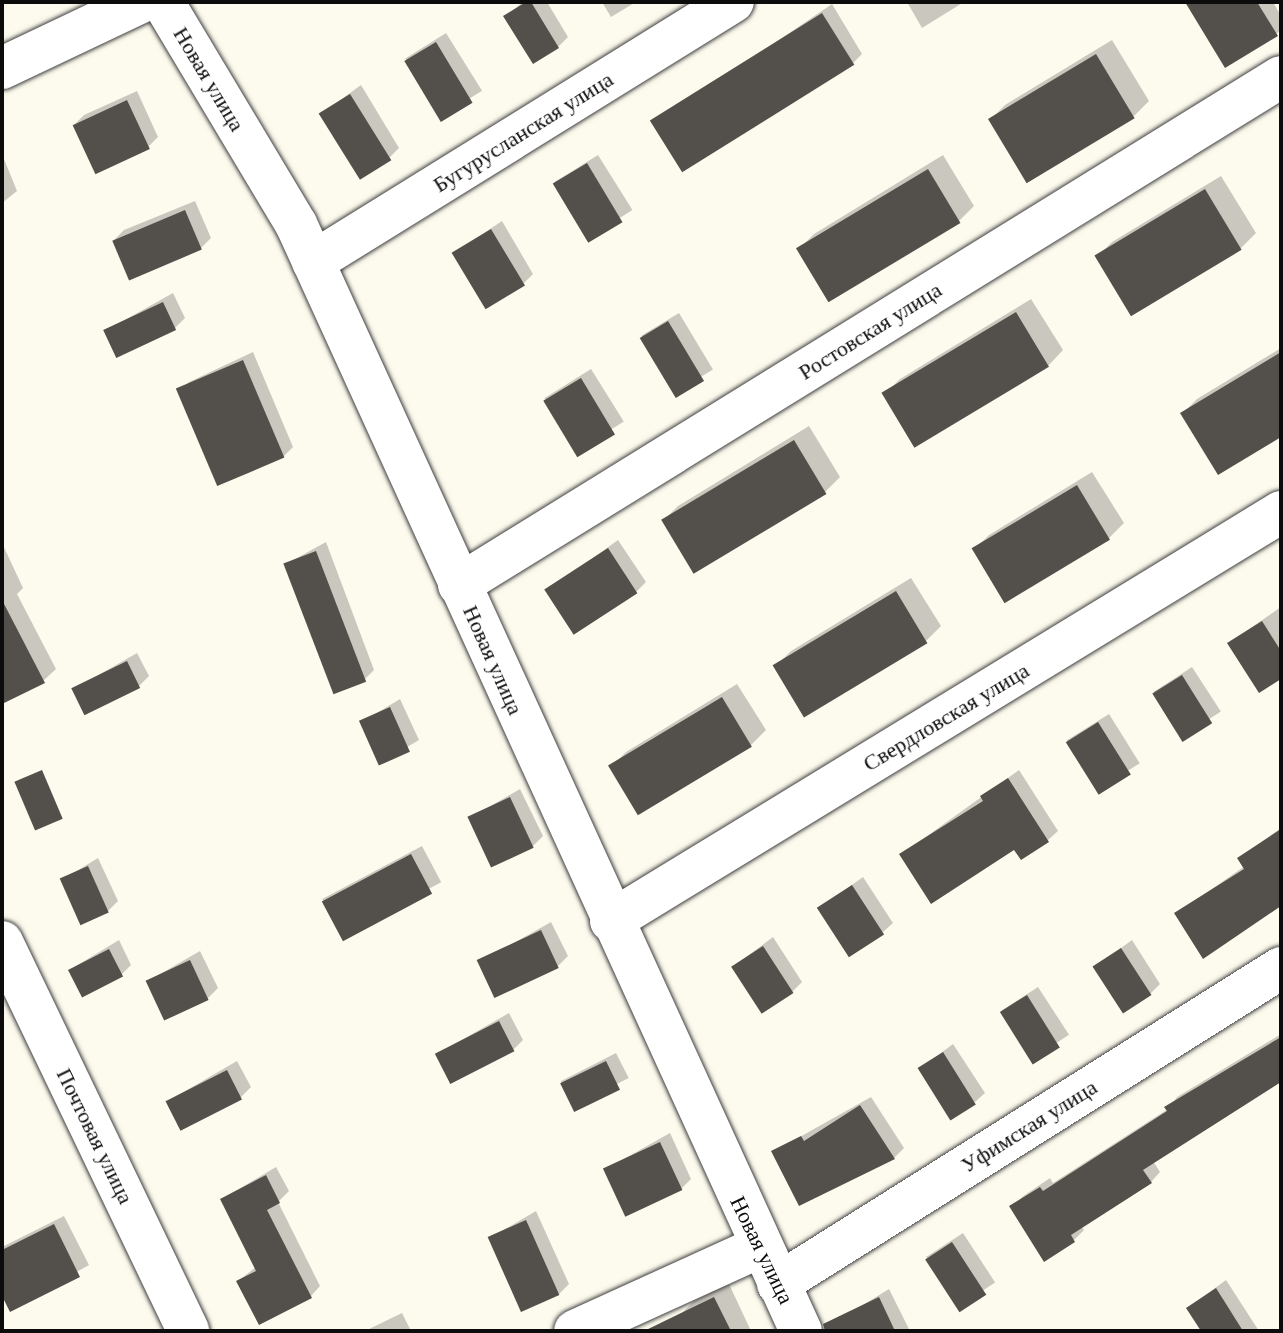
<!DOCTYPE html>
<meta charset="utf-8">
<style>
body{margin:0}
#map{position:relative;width:1283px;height:1333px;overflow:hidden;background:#fdfbee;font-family:"Times New Roman",serif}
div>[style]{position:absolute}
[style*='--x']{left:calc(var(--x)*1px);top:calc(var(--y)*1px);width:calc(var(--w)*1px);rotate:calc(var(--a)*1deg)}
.shadow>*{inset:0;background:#0003;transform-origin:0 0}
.building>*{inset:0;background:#534f4a;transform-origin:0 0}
.roads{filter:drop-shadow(0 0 2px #3f3f3f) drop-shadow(0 0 2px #3f3f3f)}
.minor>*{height:42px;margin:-21px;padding:0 21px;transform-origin:21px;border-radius:21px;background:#fff}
span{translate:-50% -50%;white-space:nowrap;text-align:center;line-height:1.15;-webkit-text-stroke:8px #fff;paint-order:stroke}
.street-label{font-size:22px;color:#0c0c0c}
.frame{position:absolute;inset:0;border:4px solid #0c0c0c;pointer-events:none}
</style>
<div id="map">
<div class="shadow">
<i style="clip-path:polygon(523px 2px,547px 2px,568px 37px,558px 47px,506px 16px)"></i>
<i style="clip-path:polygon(602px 2px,636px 2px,611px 17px)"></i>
<i style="clip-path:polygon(907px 2px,964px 2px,922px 28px)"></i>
<i style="clip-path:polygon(1197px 2px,1273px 2px,1281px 16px,1281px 30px,1276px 34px)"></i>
<i style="clip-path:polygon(832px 4px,862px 54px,853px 63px,655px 124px)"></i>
<i style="left:446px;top:33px;width:68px;height:48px;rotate:58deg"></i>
<i style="clip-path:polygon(1112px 40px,1149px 101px,1134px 116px,1028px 181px,990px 120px,1005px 105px)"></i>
<i style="clip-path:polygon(361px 85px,399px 148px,389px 158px,321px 114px)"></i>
<i style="clip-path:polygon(137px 91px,158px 137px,148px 147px,74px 125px,84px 115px)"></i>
<i style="clip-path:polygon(2px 154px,17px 191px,2px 203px)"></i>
<i style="left:598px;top:155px;width:65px;height:51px;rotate:58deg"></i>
<i style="clip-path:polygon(943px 155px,974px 206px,959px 221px,830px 301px,799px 249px,814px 234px)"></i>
<i style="clip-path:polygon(1221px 176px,1256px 233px,1241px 248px,1097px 257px,1112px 242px)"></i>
<i style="clip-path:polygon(195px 201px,211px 238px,201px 248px,114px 240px,124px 230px)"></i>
<i style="clip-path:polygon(502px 221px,533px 274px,524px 283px,454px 253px)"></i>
<i style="clip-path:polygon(173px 293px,185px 318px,175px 328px,105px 331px)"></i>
<i style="clip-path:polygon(1031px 299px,1063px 350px,1048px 366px,885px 394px,900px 379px)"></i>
<i style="left:679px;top:313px;width:66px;height:44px;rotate:59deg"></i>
<i style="clip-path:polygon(1281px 348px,1281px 434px,1182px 414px,1197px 399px)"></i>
<i style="clip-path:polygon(253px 352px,293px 447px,283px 457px,179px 392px,189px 382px)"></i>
<i style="left:591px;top:369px;width:62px;height:55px;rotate:58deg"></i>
<i style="clip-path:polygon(809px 426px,840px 477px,825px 492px,663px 521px,678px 506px)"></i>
<i style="clip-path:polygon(1092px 472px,1124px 523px,1109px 538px,1006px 602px,974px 550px,989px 535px)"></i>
<i style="clip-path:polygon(618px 540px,646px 582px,636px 592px,547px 591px)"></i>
<i style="clip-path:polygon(326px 542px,374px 670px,364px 680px,286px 564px)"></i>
<i style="clip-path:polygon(2px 543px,23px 588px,17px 594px,56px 669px,43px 681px,2px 702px)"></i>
<i style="clip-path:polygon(911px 578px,941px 626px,926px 641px,776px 666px,791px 651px)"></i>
<i style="clip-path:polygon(1281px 607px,1281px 677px,1229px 643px)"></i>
<i style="clip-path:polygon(137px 653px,149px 676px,139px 686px,74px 689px)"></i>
<i style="left:1192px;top:667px;width:53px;height:45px;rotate:57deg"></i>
<i style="clip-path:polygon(737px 684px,766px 730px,751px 745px,640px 814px,611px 767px,626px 752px)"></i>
<i style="clip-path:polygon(400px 699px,419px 740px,380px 763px,362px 722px)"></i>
<i style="left:1109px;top:714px;width:58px;height:50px;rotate:58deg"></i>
<i style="clip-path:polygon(1019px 770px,1058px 831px,1048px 840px,902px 854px)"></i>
<i style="clip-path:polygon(520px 789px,543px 836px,533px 846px,470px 818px)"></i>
<i style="clip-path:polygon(1281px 828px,1281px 904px,1177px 913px,1245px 866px,1239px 858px)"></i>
<i style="left:422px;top:846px;width:41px;height:113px;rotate:62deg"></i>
<i style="clip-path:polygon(98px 858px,118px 901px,108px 911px,63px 879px)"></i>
<i style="clip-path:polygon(863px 877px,893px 923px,883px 932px,819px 908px)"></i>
<i style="clip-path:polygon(551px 922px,568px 956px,558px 966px,480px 962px)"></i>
<i style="clip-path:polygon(773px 937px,802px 982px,792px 992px,734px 966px)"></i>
<i style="clip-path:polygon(119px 940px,131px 965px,121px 975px,71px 969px)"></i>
<i style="clip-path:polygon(1132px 940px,1160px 984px,1150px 994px,1095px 967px)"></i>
<i style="clip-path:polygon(200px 951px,218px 988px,208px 998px,148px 981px)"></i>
<i style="left:1038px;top:987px;width:57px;height:44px;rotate:57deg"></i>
<i style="clip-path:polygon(509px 1013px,523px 1040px,513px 1050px,437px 1054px)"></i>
<i style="clip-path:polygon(1281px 1034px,1281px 1081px,1153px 1161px,1160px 1172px,1151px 1182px,1081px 1226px,1084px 1230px,1074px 1240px,1045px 1259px,1012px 1207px,1022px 1197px,1050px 1178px,1053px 1183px,1168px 1109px,1177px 1097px)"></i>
<i style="clip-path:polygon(953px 1044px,985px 1093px,975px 1102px,921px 1068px)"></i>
<i style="left:616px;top:1053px;width:28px;height:62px;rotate:63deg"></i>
<i style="clip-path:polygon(237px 1061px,251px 1087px,241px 1097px,168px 1101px)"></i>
<i style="clip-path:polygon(871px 1097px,904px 1148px,894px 1158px,773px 1152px)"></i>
<i style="clip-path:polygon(670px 1133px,691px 1179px,681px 1189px,606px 1169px)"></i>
<i style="clip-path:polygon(276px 1167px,289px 1191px,278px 1202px,320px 1286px,311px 1296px,238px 1281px,256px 1267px,222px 1199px)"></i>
<i style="clip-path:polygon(536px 1211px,569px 1284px,559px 1294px,490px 1238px)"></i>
<i style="clip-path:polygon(64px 1216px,89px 1265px,11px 1309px,2px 1291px,2px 1247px)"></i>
<i style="left:963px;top:1233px;width:59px;height:44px;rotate:57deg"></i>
<i style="clip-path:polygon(1226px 1280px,1259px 1331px,1203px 1331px,1188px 1308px)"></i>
<i style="clip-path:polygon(729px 1284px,751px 1331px,688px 1331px,680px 1315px,694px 1301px)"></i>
<i style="clip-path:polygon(889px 1289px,910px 1331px,857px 1331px,848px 1314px)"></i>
<i style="clip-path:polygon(402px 1313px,411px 1331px,365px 1331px,367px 1330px)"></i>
</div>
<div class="building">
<i style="clip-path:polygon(526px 2px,531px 2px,559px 48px,533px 64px,503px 16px)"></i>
<i style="clip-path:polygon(1185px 2px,1257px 2px,1278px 36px,1225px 68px)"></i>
<i style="left:822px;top:13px;width:61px;height:203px;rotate:58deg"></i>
<i style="left:436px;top:42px;width:71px;height:37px;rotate:59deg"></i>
<i style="left:1096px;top:54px;width:75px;height:126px;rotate:59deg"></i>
<i style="left:350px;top:94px;width:78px;height:37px;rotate:58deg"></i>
<i style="left:127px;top:100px;width:54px;height:60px;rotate:65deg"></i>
<i style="left:587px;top:163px;width:69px;height:40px;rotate:59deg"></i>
<i style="left:928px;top:169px;width:63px;height:154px;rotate:59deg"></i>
<i style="left:1205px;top:189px;width:71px;height:129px;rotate:59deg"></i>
<i style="left:185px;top:210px;width:43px;height:79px;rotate:67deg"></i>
<i style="left:491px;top:229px;width:66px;height:46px;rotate:59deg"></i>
<i style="left:163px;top:302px;width:31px;height:66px;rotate:65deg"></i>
<i style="left:1016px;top:312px;width:64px;height:157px;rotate:59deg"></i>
<i style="left:668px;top:321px;width:70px;height:33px;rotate:59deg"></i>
<i style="clip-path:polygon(1281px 352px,1281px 437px,1218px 475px,1180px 413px)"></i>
<i style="left:243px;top:360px;width:106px;height:73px;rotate:67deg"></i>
<i style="left:581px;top:378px;width:66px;height:44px;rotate:59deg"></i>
<i style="left:794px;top:440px;width:63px;height:155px;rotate:59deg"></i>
<i style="left:1077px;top:485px;width:64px;height:123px;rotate:59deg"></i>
<i style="left:608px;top:548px;width:54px;height:76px;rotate:57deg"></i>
<i style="left:316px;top:551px;width:140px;height:35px;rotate:69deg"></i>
<i style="left:896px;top:591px;width:61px;height:144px;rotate:59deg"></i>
<i style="clip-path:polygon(2px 600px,45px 683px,2px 704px)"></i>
<i style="clip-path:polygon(1262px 621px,1281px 651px,1281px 679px,1259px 693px,1227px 643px)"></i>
<i style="left:127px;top:661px;width:30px;height:62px;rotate:64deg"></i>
<i style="left:1182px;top:675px;width:57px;height:35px;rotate:58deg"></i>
<i style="left:722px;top:697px;width:58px;height:133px;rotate:59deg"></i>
<i style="left:390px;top:707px;width:49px;height:34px;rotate:66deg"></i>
<i style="left:1098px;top:722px;width:62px;height:38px;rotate:58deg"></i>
<i style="left:42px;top:770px;width:53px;height:30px;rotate:67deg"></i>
<i style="clip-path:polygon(1008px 778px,1049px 842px,1021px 860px,1014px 850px,931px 904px,899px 854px,983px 801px,980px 796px)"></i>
<i style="left:510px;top:797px;width:56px;height:47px;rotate:65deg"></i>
<i style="clip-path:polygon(1281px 829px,1281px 906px,1203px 959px,1174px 913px,1244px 869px,1237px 858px)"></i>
<i style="left:411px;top:854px;width:45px;height:101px;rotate:62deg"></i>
<i style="left:88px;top:866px;width:51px;height:31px;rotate:66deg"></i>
<i style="left:852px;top:885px;width:59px;height:42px;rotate:57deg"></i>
<i style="left:541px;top:930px;width:42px;height:71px;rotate:65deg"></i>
<i style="left:763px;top:946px;width:56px;height:38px;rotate:57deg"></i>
<i style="left:1121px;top:948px;width:56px;height:34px;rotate:57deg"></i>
<i style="left:109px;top:949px;width:31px;height:46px;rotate:63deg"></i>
<i style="left:190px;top:960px;width:44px;height:49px;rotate:65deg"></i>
<i style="left:1027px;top:995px;width:62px;height:32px;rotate:58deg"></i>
<i style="left:499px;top:1021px;width:34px;height:72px;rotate:63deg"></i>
<i style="clip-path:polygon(1281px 1037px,1281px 1082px,1143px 1170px,1152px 1183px,1071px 1235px,1075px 1242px,1044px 1262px,1009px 1206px,1040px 1187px,1043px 1191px,1167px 1111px,1164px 1107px)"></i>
<i style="left:943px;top:1052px;width:62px;height:30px;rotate:58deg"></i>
<i style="left:606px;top:1061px;width:32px;height:51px;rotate:64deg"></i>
<i style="left:227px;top:1070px;width:33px;height:69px;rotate:63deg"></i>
<i style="clip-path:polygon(860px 1105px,895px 1159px,799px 1206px,771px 1151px,801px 1136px,804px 1141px)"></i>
<i style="left:660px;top:1142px;width:53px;height:63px;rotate:65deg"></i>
<i style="clip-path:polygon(266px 1175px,280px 1203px,267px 1210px,312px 1298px,259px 1325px,236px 1281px,256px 1271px,220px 1199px)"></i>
<i style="left:526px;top:1220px;width:82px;height:42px;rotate:66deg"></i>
<i style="clip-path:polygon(54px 1224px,80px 1277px,10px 1312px,2px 1296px,2px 1250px)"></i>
<i style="left:952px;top:1242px;width:63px;height:32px;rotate:57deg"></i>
<i style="clip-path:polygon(1216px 1288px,1243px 1331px,1201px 1331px,1186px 1308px)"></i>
<i style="clip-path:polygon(714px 1297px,731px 1331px,644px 1331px)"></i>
<i style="clip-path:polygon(879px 1297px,895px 1331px,825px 1331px,823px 1324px)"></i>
</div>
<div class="roads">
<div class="minor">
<i style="--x:163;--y:2;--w:259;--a:59.1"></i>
<i style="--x:296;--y:224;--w:1217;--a:65.48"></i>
<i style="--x:2;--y:68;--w:154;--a:-25.4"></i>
<i style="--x:313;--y:262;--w:494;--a:-31.8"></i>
<i style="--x:459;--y:585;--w:966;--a:-31.72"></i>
<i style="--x:611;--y:921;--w:785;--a:-31.4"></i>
<i style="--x:2;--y:942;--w:431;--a:64.4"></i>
<i style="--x:778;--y:1284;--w:594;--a:-32.14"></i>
<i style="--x:575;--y:1331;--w:202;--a:-24.5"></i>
</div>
</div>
<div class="street-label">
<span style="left:209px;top:79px;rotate:59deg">Новая улица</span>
<span style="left:523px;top:132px;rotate:-32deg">Бугурусланская улица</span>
<span style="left:870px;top:331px;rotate:-32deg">Ростовская улица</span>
<span style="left:493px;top:660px;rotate:66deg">Новая улица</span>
<span style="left:946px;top:717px;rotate:-31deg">Свердловская улица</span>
<span style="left:1029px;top:1126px;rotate:-32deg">Уфимская улица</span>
<span style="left:95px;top:1136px;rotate:64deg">Почтовая улица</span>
<span style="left:762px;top:1250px;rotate:64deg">Новая улица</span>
</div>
<div class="frame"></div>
</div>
